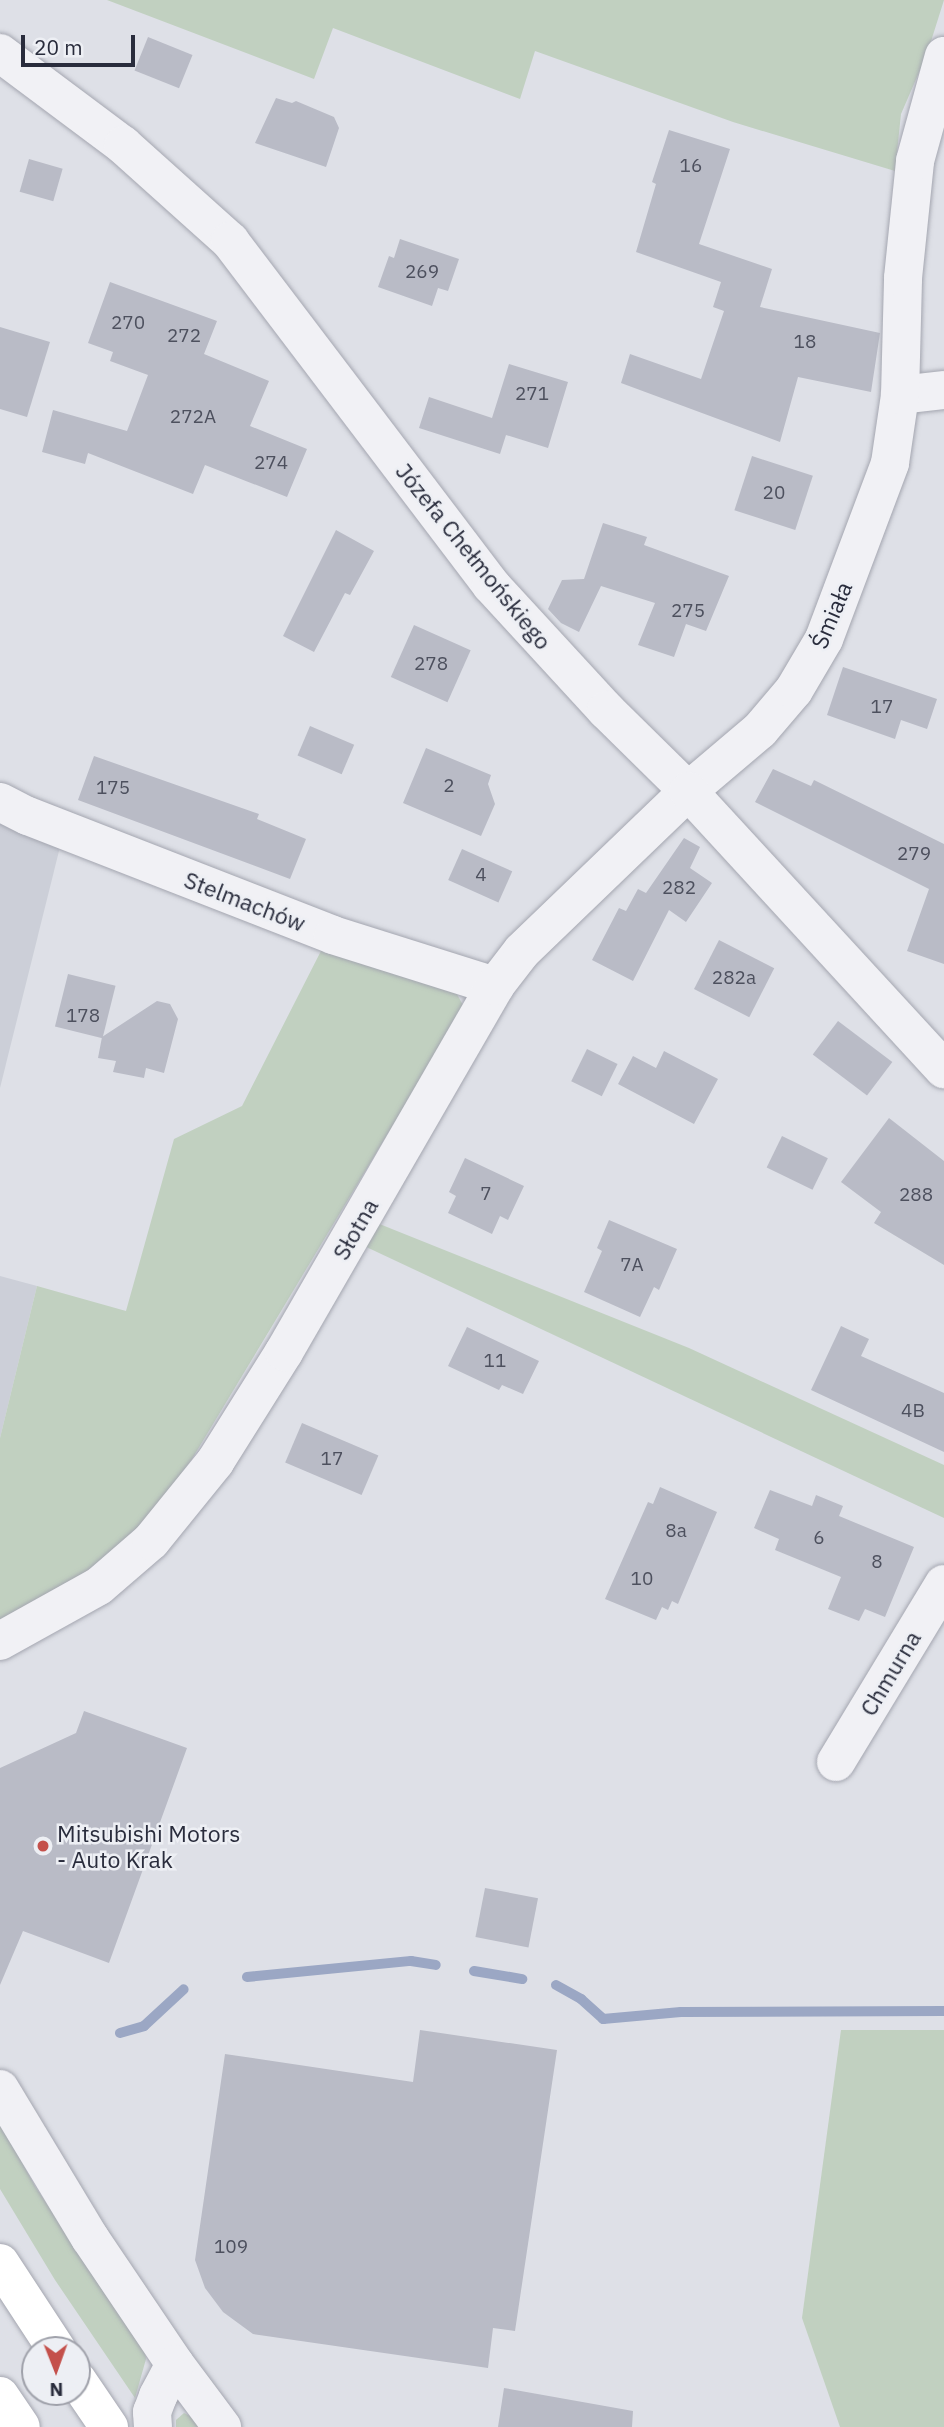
<!DOCTYPE html>
<meta charset="utf-8">
<style>
body{margin:0}
#map{position:relative;width:944px;height:2427px;overflow:hidden;background:#dee0e7;font-family:"IBM Plex Sans",sans-serif}
div>[style]{position:absolute}
[style*='--x']{left:calc(var(--x)*1px);top:calc(var(--y)*1px);width:calc(var(--w)*1px);rotate:calc(var(--a)*1deg)}
.built>*{inset:0;background:#cccfd8}
.green>*{inset:0;background:#c1d0c0}
.stream>*{height:10px;margin:-5px;padding:0 5px;transform-origin:5px;border-radius:5px;background:#9ba7c4}
.building>*{inset:0;background:#b9bbc6;transform-origin:0 0}
.roads{filter:drop-shadow(0 0 2px #a4a6b0) drop-shadow(0 0 2px #a4a6b0)}
.minor>*{height:38px;margin:-19px;padding:0 19px;transform-origin:19px;border-radius:19px;background:#f1f1f5}
.tertiary>*{height:38px;margin:-19px;padding:0 19px;transform-origin:19px;border-radius:19px;background:#f1f1f5}
.primary>*{height:38px;margin:-19px;padding:0 19px;transform-origin:19px;border-radius:19px;background:#fff}
.dots>*{width:19px;height:19px;translate:-50% -50%;box-sizing:border-box;border:4px solid #edeff4;border-radius:50%}
span{translate:-50% -50%;white-space:nowrap;text-align:center;line-height:1.15;-webkit-text-stroke:5px #edeff4;paint-order:stroke}
.number-label{font-size:19px;color:#4d505e}
.number-label span{-webkit-text-stroke-width:0}
.street-label{font-size:23px;color:#292c3c}
.poi-label{font-size:23px;color:#292c3c}
.left{translate:0 -50%;text-align:left}
.north{position:absolute;left:21px;top:2336px;width:70px;height:70px;box-sizing:border-box;background:#edeff4;border:2px solid #9fa1aa;border-radius:50%;rotate:179deg;font-size:19px;font-weight:700;line-height:28px;text-align:center;color:#292c3c}
.north::after{content:'';display:block;margin:auto;width:24px;height:32px;background:#c4504b;clip-path:polygon(50% 0,100% 100%,50% 72%,0 100%)}
.scale{position:absolute;left:21px;top:35px;width:114px;height:32px;box-sizing:border-box;border:4px solid #292c3c;border-top:0;padding-left:9px;font-size:21px;line-height:24px;white-space:nowrap;color:#292c3c;-webkit-text-stroke:5px #edeff4;paint-order:stroke}
</style>
<div id="map">
<div class="built">
<i style="clip-path:polygon(0 810px,62px 839px,0 1088px)"></i>
<i style="clip-path:polygon(0 1276px,37px 1286px,0 1438px)"></i>
</div>
<div class="green">
<i style="clip-path:polygon(107px 0,944px 0,927px 54px,901px 114px,895px 171px,733px 122px,535px 51px,520px 99px,333px 28px,314px 79px)"></i>
<i style="clip-path:polygon(323px 947px,452px 985px,464px 1007px,192px 1459px,138px 1532px,67px 1586px,0 1620px,0 1438px,37px 1286px,126px 1311px,174px 1139px,242px 1106px)"></i>
<i style="clip-path:polygon(372px 1221px,689px 1348px,944px 1465px,944px 1518px,362px 1245px)"></i>
<i style="clip-path:polygon(841px 2030px,944px 2030px,944px 2427px,840px 2427px,802px 2318px)"></i>
<i style="clip-path:polygon(0 2122px,36px 2188px,144px 2345px,146px 2359px,135px 2398px,55px 2280px,0 2189px)"></i>
<i style="clip-path:polygon(184px 2413px,194px 2418px,201px 2427px,176px 2427px,176px 2420px)"></i>
</div>
<div class="stream">
<i style="--x:474;--y:1971;--w:49;--a:9.5"></i>
<i style="--x:247;--y:1977;--w:165;--a:-5.6"></i>
<i style="--x:411;--y:1961;--w:25;--a:9"></i>
<i style="--x:556;--y:1985;--w:29;--a:29"></i>
<i style="--x:581;--y:1999;--w:30;--a:42"></i>
<i style="--x:603;--y:2019;--w:78;--a:-5.1"></i>
<i style="--x:681;--y:2012;--w:263;--a:-0.2"></i>
<i style="--x:120;--y:2033;--w:25;--a:-16"></i>
<i style="--x:144;--y:2026;--w:54;--a:-42.8"></i>
</div>
<div class="building">
<i style="left:148px;top:37px;width:48px;height:36px;rotate:22deg"></i>
<i style="clip-path:polygon(276px 98px,292px 103px,296px 101px,334px 117px,339px 128px,326px 167px,255px 143px)"></i>
<i style="clip-path:polygon(669px 130px,730px 149px,699px 244px,772px 269px,760px 307px,880px 333px,871px 392px,798px 377px,780px 442px,621px 383px,630px 354px,701px 379px,724px 311px,713px 307px,721px 282px,636px 252px,656px 184px,652px 182px)"></i>
<i style="left:29px;top:159px;width:35px;height:34px;rotate:16deg"></i>
<i style="clip-path:polygon(400px 239px,459px 259px,448px 291px,438px 288px,432px 306px,378px 287px,389px 256px,394px 258px)"></i>
<i style="clip-path:polygon(110px 282px,217px 321px,204px 354px,269px 381px,250px 426px,307px 449px,287px 497px,205px 465px,193px 494px,88px 453px,85px 464px,42px 452px,53px 410px,127px 431px,148px 375px,110px 361px,113px 352px,88px 343px)"></i>
<i style="clip-path:polygon(0 327px,50px 342px,27px 417px,0 409px)"></i>
<i style="clip-path:polygon(509px 364px,568px 382px,548px 448px,506px 435px,500px 454px,419px 428px,429px 397px,492px 418px)"></i>
<i style="left:752px;top:456px;width:64px;height:57px;rotate:18deg"></i>
<i style="clip-path:polygon(603px 523px,647px 537px,644px 545px,729px 576px,706px 631px,686px 624px,674px 657px,638px 645px,655px 603px,601px 586px,579px 632px,561px 623px,548px 609px,562px 580px,584px 579px)"></i>
<i style="clip-path:polygon(336px 530px,374px 551px,350px 595px,345px 593px,314px 652px,283px 636px)"></i>
<i style="left:414px;top:625px;width:62px;height:57px;rotate:24deg"></i>
<i style="clip-path:polygon(843px 667px,937px 699px,927px 729px,901px 720px,895px 739px,827px 715px)"></i>
<i style="left:310px;top:726px;width:48px;height:32px;rotate:23deg"></i>
<i style="clip-path:polygon(426px 748px,491px 775px,488px 784px,495px 804px,481px 836px,403px 803px)"></i>
<i style="clip-path:polygon(94px 756px,259px 814px,257px 819px,306px 839px,290px 879px,78px 800px)"></i>
<i style="clip-path:polygon(773px 769px,811px 786px,814px 780px,944px 844px,944px 964px,907px 951px,929px 889px,755px 802px)"></i>
<i style="clip-path:polygon(684px 838px,700px 847px,690px 868px,712px 883px,686px 922px,669px 910px,633px 981px,592px 960px,619px 908px,626px 911px,638px 889px,646px 893px)"></i>
<i style="left:462px;top:849px;width:55px;height:34px;rotate:24deg"></i>
<i style="left:719px;top:940px;width:62px;height:55px;rotate:27deg"></i>
<i style="left:68px;top:974px;width:49px;height:54px;rotate:14deg"></i>
<i style="clip-path:polygon(157px 1001px,170px 1004px,178px 1019px,164px 1073px,146px 1068px,144px 1078px,113px 1072px,116px 1061px,98px 1058px,102px 1037px)"></i>
<i style="left:838px;top:1021px;width:68px;height:42px;rotate:37deg"></i>
<i style="left:587px;top:1049px;width:34px;height:36px;rotate:26deg"></i>
<i style="clip-path:polygon(664px 1051px,718px 1079px,694px 1124px,618px 1084px,633px 1056px,656px 1068px)"></i>
<i style="clip-path:polygon(889px 1118px,944px 1161px,944px 1265px,874px 1223px,881px 1212px,841px 1182px)"></i>
<i style="left:782px;top:1136px;width:51px;height:35px;rotate:26deg"></i>
<i style="clip-path:polygon(465px 1158px,524px 1186px,508px 1220px,500px 1216px,492px 1234px,448px 1213px,456px 1196px,449px 1192px)"></i>
<i style="clip-path:polygon(609px 1220px,677px 1249px,659px 1290px,654px 1287px,640px 1317px,584px 1292px,602px 1251px,597px 1248px)"></i>
<i style="clip-path:polygon(841px 1326px,869px 1339px,861px 1356px,944px 1393px,944px 1452px,811px 1390px)"></i>
<i style="clip-path:polygon(467px 1327px,539px 1361px,523px 1394px,502px 1385px,499px 1390px,448px 1366px)"></i>
<i style="left:302px;top:1423px;width:83px;height:43px;rotate:23deg"></i>
<i style="clip-path:polygon(660px 1487px,717px 1512px,678px 1604px,672px 1601px,668px 1610px,662px 1607px,656px 1620px,605px 1599px,648px 1502px,653px 1504px)"></i>
<i style="clip-path:polygon(770px 1490px,812px 1506px,816px 1495px,843px 1506px,839px 1516px,914px 1547px,885px 1617px,865px 1609px,859px 1621px,828px 1609px,841px 1577px,775px 1550px,779px 1539px,754px 1528px)"></i>
<i style="clip-path:polygon(84px 1711px,187px 1748px,109px 1963px,23px 1931px,0 1985px,0 1768px,76px 1733px)"></i>
<i style="left:485px;top:1888px;width:54px;height:50px;rotate:11deg"></i>
<i style="clip-path:polygon(420px 2030px,557px 2050px,515px 2331px,493px 2328px,488px 2368px,253px 2334px,223px 2312px,205px 2288px,195px 2260px,225px 2054px,413px 2082px)"></i>
<i style="clip-path:polygon(504px 2388px,633px 2411px,632px 2427px,498px 2427px)"></i>
</div>
<div class="roads">
<div class="minor">
<i style="--x:900;--y:395;--w:44;--a:-6.5"></i>
<i style="--x:0;--y:802;--w:31;--a:27"></i>
<i style="--x:28;--y:816;--w:327;--a:21.3"></i>
<i style="--x:333;--y:935;--w:170;--a:17.5"></i>
<i style="--x:0;--y:1641;--w:113;--a:-29.1"></i>
<i style="--x:99;--y:1586;--w:69;--a:-40.9"></i>
<i style="--x:151;--y:1541;--w:102;--a:-51"></i>
<i style="--x:215;--y:1462;--w:130;--a:-57.9"></i>
<i style="--x:284;--y:1352;--w:422;--a:-60"></i>
<i style="--x:495;--y:986;--w:44;--a:-52.4"></i>
<i style="--x:522;--y:951;--w:231;--a:-43.9"></i>
<i style="--x:688;--y:791;--w:94;--a:-40.3"></i>
<i style="--x:760;--y:730;--w:52;--a:-49.6"></i>
<i style="--x:794;--y:690;--w:59;--a:-59.5"></i>
<i style="--x:824;--y:639;--w:188;--a:-69.4"></i>
<i style="--x:890;--y:463;--w:69;--a:-81.6"></i>
<i style="--x:900;--y:395;--w:117;--a:-88.5"></i>
<i style="--x:903;--y:278;--w:118;--a:-84.1"></i>
<i style="--x:915;--y:161;--w:109;--a:-74.6"></i>
<i style="--x:836;--y:1762;--w:208;--a:-58.8"></i>
<i style="--x:0;--y:2089;--w:174;--a:58.9"></i>
<i style="--x:90;--y:2238;--w:152;--a:56"></i>
<i style="--x:175;--y:2364;--w:79;--a:53.3"></i>
<i style="--x:153;--y:2427;--w:15;--a:-94"></i>
<i style="--x:152;--y:2412;--w:17;--a:-69"></i>
<i style="--x:158;--y:2396;--w:36;--a:-62"></i>
</div>
<div class="tertiary">
<i style="--x:0;--y:53;--w:154;--a:36.8"></i>
<i style="--x:123;--y:145;--w:144;--a:41.9"></i>
<i style="--x:230;--y:241;--w:432;--a:52.8"></i>
<i style="--x:491;--y:585;--w:170;--a:47.4"></i>
<i style="--x:606;--y:710;--w:115;--a:44.6"></i>
<i style="--x:688;--y:791;--w:378;--a:47.4"></i>
</div>
<div class="primary">
<i style="--x:0;--y:2263;--w:104;--a:56.8"></i>
<i style="--x:77;--y:2380;--w:57;--a:55.8"></i>
<i style="--x:0;--y:2396;--w:37;--a:56"></i>
</div>
</div>
<div class="dots">
<i style="left:43px;top:1846px;background:#c4504b"></i>
</div>
<div class="number-label">
<span style="left:691px;top:166px">16</span>
<span style="left:422px;top:272px">269</span>
<span style="left:128px;top:323px">270</span>
<span style="left:184px;top:336px">272</span>
<span style="left:805px;top:342px">18</span>
<span style="left:532px;top:394px">271</span>
<span style="left:193px;top:417px">272A</span>
<span style="left:271px;top:463px">274</span>
<span style="left:774px;top:493px">20</span>
<span style="left:688px;top:611px">275</span>
<span style="left:431px;top:664px">278</span>
<span style="left:882px;top:707px">17</span>
<span style="left:449px;top:786px">2</span>
<span style="left:113px;top:788px">175</span>
<span style="left:914px;top:854px">279</span>
<span style="left:481px;top:875px">4</span>
<span style="left:679px;top:888px">282</span>
<span style="left:734px;top:978px">282a</span>
<span style="left:83px;top:1016px">178</span>
<span style="left:486px;top:1194px">7</span>
<span style="left:916px;top:1195px">288</span>
<span style="left:632px;top:1265px">7A</span>
<span style="left:495px;top:1361px">11</span>
<span style="left:913px;top:1411px">4B</span>
<span style="left:332px;top:1459px">17</span>
<span style="left:676px;top:1531px">8a</span>
<span style="left:819px;top:1538px">6</span>
<span style="left:877px;top:1562px">8</span>
<span style="left:642px;top:1579px">10</span>
<span style="left:231px;top:2247px">109</span>
</div>
<div class="street-label">
<span style="left:474px;top:556px;rotate:51deg">Józefa Chełmońskiego</span>
<span style="left:831px;top:615px;rotate:-67deg">Śmiała</span>
<span style="left:245px;top:901px;rotate:21deg">Stelmachów</span>
<span style="left:355px;top:1229px;rotate:-60deg">Słotna</span>
<span style="left:890px;top:1673px;rotate:-59deg">Chmurna</span>
</div>
<div class="poi-label">
<span class="left" style="left:57px;top:1846px">Mitsubishi Motors<br>- Auto Krak</span>
</div>
<div class="north">N</div>
<div class="scale">20 m</div>
</div>
